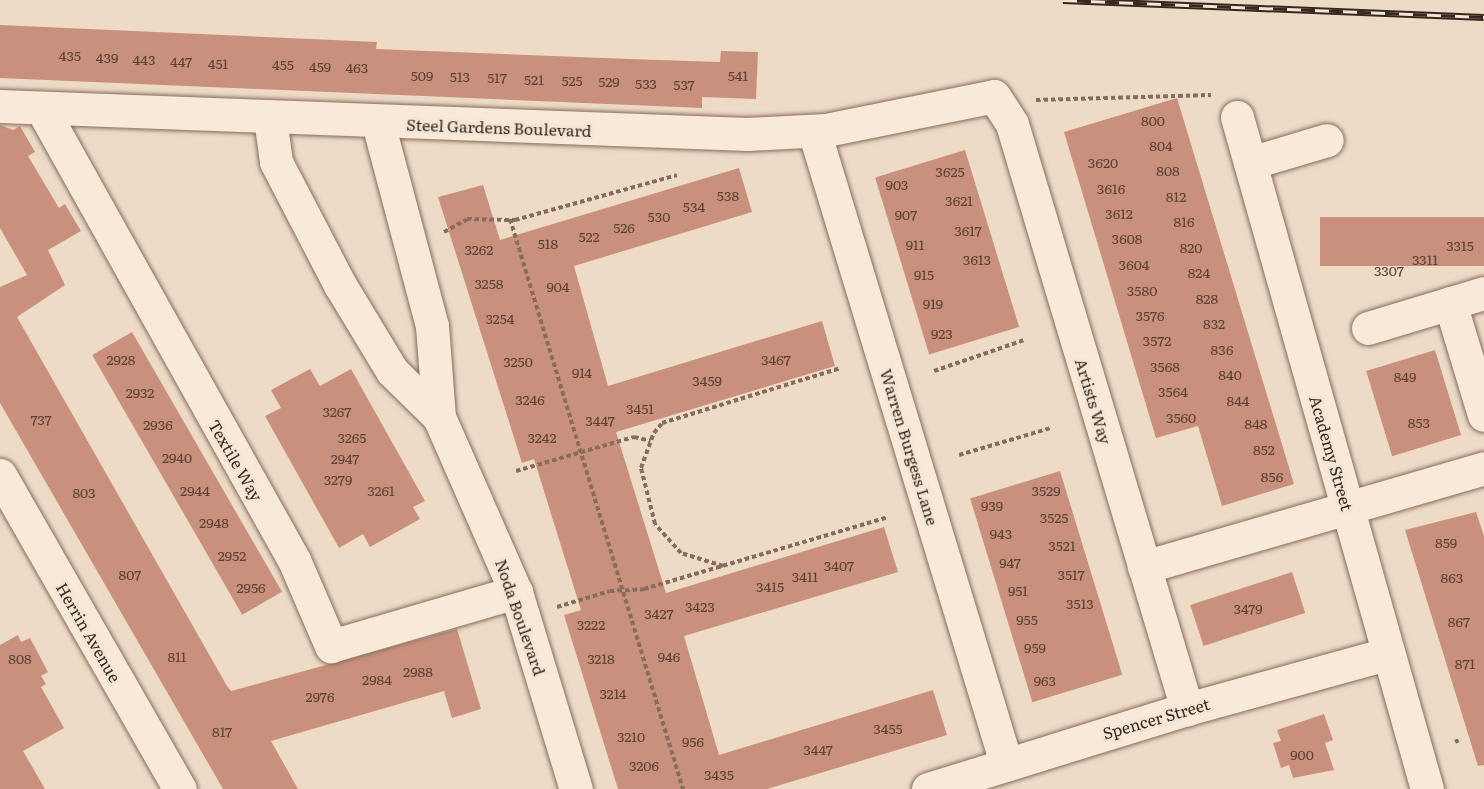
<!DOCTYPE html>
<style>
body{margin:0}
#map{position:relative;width:1484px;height:789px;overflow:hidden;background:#eddbc6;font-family:Literata,serif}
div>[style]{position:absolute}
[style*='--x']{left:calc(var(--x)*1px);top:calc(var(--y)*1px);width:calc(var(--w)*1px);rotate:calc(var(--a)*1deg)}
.building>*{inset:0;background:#c9917d;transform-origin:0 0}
.path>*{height:4px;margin-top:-2px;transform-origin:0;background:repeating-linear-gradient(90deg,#876c5c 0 4.5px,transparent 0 7.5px)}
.roads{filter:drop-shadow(0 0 2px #876c5c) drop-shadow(0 0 2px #876c5c)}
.minor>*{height:33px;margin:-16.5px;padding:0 16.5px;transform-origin:16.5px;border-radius:16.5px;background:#f8e9d9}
.rail>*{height:7px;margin-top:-3.5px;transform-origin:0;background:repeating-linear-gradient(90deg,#f4e6d5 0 14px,#38271f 0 28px);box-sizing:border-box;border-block:2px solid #38271f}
span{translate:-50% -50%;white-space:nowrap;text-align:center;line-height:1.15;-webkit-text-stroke:6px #f4e6d5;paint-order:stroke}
.number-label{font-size:14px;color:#5c4236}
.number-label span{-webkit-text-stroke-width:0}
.street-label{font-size:16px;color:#38271f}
</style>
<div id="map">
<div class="building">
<i style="clip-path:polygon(0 25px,377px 42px,376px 49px,629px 59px,720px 62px,721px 51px,758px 52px,756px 99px,702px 97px,702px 108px,0 78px)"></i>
<i style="clip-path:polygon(1177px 98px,1294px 484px,1222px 506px,1198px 426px,1156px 438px,1064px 132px)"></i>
<i style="clip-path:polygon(0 125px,13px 130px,20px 126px,35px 152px,28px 156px,59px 208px,65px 204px,81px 231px,48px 250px,65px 285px,17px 317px,227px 686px,231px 691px,457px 629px,481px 709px,452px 718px,444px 691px,271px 741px,298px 789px,223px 789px,0 403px,0 287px,27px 275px,0 228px)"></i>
<i style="left:965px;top:150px;width:185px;height:94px;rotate:73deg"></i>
<i style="clip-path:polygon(739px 168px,752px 212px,574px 266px,608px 386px,822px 321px,835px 366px,616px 432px,666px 593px,884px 527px,898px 572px,684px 636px,719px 755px,933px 690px,947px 735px,767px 789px,618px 789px,564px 615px,581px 610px,534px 459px,522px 463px,438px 197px,483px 185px,500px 240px)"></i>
<i style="left:1484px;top:217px;width:49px;height:164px;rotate:90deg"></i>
<i style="left:132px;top:332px;width:300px;height:46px;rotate:60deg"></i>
<i style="left:1435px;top:350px;width:89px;height:72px;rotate:73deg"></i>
<i style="clip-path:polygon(310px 369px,320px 386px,351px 369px,425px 501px,413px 507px,420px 519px,370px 547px,363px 534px,339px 548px,265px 416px,281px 408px,271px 390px)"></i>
<i style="left:1060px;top:471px;width:213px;height:94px;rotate:73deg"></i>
<i style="clip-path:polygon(1476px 512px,1484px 536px,1484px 765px,1478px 766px,1405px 530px)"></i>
<i style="left:1292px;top:572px;width:43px;height:107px;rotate:72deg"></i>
<i style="clip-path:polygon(18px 635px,21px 642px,30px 638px,48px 672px,41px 676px,46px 684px,41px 687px,64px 728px,23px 751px,45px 789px,0 789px,0 645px)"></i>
<i style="clip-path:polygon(1324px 714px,1333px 740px,1325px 743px,1334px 770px,1293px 778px,1289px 765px,1281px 768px,1273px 743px,1281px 741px,1277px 730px)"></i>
</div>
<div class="path">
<i style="--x:1036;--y:100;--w:175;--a:-1.6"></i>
<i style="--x:510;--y:219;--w:596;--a:73.12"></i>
<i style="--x:444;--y:232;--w:26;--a:-29"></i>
<i style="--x:467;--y:219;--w:48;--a:1.2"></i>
<i style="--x:515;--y:220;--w:168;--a:-15.5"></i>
<i style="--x:934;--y:371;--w:95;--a:-19"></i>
<i style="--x:959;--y:455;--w:96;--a:-16.4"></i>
<i style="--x:516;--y:471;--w:123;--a:-16.1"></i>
<i style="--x:634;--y:437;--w:17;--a:13"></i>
<i style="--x:723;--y:566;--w:44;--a:-162.8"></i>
<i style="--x:681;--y:553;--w:39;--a:-132"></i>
<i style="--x:655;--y:524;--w:58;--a:-104"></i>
<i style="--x:641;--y:468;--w:37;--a:-70"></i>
<i style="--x:654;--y:433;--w:13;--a:-51"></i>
<i style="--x:662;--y:423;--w:187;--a:-17.1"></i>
<i style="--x:557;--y:607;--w:55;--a:-16.8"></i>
<i style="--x:610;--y:591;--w:34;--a:-3"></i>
<i style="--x:644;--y:589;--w:254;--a:-16.4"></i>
<i style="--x:1455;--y:742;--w:4;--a:-27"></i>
</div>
<div class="roads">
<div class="minor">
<i style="--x:0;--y:106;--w:748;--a:2.15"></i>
<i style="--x:747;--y:134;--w:79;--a:-2.9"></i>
<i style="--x:826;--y:130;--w:171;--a:-11.4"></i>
<i style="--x:994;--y:96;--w:33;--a:57"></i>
<i style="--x:1012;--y:124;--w:611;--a:73.35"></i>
<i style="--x:42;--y:109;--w:517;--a:60.81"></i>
<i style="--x:294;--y:560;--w:94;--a:66.7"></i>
<i style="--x:331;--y:646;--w:193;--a:-16.3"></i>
<i style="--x:1237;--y:117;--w:698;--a:74.21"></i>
<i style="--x:270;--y:118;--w:44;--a:82.2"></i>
<i style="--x:276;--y:162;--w:139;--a:62.5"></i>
<i style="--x:340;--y:285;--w:100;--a:58.8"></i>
<i style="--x:392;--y:371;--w:66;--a:44.4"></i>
<i style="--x:439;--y:417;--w:191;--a:66.3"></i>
<i style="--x:516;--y:592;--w:206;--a:73.1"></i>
<i style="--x:378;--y:123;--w:210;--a:75.1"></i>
<i style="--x:432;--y:326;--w:91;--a:85.6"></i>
<i style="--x:814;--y:131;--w:661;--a:73.1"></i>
<i style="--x:1250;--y:163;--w:80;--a:-16.6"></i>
<i style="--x:1450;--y:303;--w:117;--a:73.1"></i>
<i style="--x:1368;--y:328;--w:121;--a:-16.8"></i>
<i style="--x:0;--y:475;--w:362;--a:60.2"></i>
<i style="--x:1144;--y:567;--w:354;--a:-16.2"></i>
<i style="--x:928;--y:789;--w:271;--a:-17.2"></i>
<i style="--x:1187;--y:709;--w:206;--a:-15.4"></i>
</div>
</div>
<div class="rail">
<i style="--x:1063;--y:0;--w:421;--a:2.3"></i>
</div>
<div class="number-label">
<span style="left:70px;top:55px">435</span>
<span style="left:107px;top:57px">439</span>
<span style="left:144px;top:59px">443</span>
<span style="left:181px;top:61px">447</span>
<span style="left:218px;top:63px">451</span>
<span style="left:283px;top:64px">455</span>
<span style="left:320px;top:66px">459</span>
<span style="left:357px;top:67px">463</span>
<span style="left:422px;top:75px">509</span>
<span style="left:738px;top:75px">541</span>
<span style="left:460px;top:76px">513</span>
<span style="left:497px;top:77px">517</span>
<span style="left:534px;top:79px">521</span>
<span style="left:572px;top:80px">525</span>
<span style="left:609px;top:81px">529</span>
<span style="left:646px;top:83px">533</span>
<span style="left:684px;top:84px">537</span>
<span style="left:1153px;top:120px">800</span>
<span style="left:1161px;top:145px">804</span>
<span style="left:1103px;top:162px">3620</span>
<span style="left:1168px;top:170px">808</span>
<span style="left:950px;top:171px">3625</span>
<span style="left:897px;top:184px">903</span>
<span style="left:1111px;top:188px">3616</span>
<span style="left:728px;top:195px">538</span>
<span style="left:1176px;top:196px">812</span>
<span style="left:959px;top:200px">3621</span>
<span style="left:694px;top:206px">534</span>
<span style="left:1119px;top:213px">3612</span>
<span style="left:906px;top:214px">907</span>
<span style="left:659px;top:216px">530</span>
<span style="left:1184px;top:221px">816</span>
<span style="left:624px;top:227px">526</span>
<span style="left:968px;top:230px">3617</span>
<span style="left:589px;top:236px">522</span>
<span style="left:1127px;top:238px">3608</span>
<span style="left:548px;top:243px">518</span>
<span style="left:915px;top:244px">911</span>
<span style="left:1460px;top:245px">3315</span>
<span style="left:1191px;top:247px">820</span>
<span style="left:479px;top:249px">3262</span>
<span style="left:977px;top:259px">3613</span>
<span style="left:1425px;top:259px">3311</span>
<span style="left:1134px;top:264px">3604</span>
<span style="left:1389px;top:270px">3307</span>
<span style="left:1199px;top:272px">824</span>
<span style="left:924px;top:274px">915</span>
<span style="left:489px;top:283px">3258</span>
<span style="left:558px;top:286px">904</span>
<span style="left:1142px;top:290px">3580</span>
<span style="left:1207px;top:298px">828</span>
<span style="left:933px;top:303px">919</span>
<span style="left:1150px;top:315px">3576</span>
<span style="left:500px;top:318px">3254</span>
<span style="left:1214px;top:323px">832</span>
<span style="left:942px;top:333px">923</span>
<span style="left:1157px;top:340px">3572</span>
<span style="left:1222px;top:349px">836</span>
<span style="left:121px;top:359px">2928</span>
<span style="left:776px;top:359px">3467</span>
<span style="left:518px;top:361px">3250</span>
<span style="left:1165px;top:366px">3568</span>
<span style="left:582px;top:372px">914</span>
<span style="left:1230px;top:374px">840</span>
<span style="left:1405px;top:376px">849</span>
<span style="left:707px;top:380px">3459</span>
<span style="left:1173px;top:391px">3564</span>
<span style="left:140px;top:392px">2932</span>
<span style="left:530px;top:399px">3246</span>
<span style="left:1238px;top:400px">844</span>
<span style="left:640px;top:408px">3451</span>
<span style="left:337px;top:411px">3267</span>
<span style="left:1181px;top:417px">3560</span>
<span style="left:41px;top:419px">737</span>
<span style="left:600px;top:420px">3447</span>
<span style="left:1419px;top:422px">853</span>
<span style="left:1256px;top:423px">848</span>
<span style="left:158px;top:424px">2936</span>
<span style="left:352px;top:437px">3265</span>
<span style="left:542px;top:437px">3242</span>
<span style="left:1264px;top:449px">852</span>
<span style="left:177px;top:457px">2940</span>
<span style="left:345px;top:458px">2947</span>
<span style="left:1272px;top:476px">856</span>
<span style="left:338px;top:479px">3279</span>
<span style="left:195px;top:490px">2944</span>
<span style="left:381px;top:490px">3261</span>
<span style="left:1046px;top:490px">3529</span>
<span style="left:84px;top:492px">803</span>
<span style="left:992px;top:505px">939</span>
<span style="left:1054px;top:517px">3525</span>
<span style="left:214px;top:522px">2948</span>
<span style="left:1001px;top:533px">943</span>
<span style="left:1446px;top:542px">859</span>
<span style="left:1062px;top:545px">3521</span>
<span style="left:232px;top:555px">2952</span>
<span style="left:1010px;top:562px">947</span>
<span style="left:839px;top:565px">3407</span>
<span style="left:130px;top:574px">807</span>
<span style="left:1071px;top:574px">3517</span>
<span style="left:805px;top:576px">3411</span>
<span style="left:1452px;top:577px">863</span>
<span style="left:770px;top:586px">3415</span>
<span style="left:251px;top:587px">2956</span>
<span style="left:1018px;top:590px">951</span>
<span style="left:1080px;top:603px">3513</span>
<span style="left:700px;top:606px">3423</span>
<span style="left:1248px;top:608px">3479</span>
<span style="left:659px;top:613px">3427</span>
<span style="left:1027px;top:619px">955</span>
<span style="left:1459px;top:621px">867</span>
<span style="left:591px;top:624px">3222</span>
<span style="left:1035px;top:647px">959</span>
<span style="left:177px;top:656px">811</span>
<span style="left:669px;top:656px">946</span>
<span style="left:20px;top:658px">808</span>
<span style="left:601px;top:658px">3218</span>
<span style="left:1465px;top:663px">871</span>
<span style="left:418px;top:671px">2988</span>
<span style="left:377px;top:679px">2984</span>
<span style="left:1045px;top:680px">963</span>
<span style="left:613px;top:693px">3214</span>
<span style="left:320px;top:696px">2976</span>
<span style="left:888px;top:728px">3455</span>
<span style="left:222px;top:731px">817</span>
<span style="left:631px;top:736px">3210</span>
<span style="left:693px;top:741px">956</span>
<span style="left:818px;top:749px">3447</span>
<span style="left:1302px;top:754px">900</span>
<span style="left:644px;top:765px">3206</span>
<span style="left:719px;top:774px">3435</span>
</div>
<div class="street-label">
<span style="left:499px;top:127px;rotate:2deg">Steel Gardens Boulevard</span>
<span style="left:1094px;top:401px;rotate:73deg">Artists Way</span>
<span style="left:910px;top:447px;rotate:73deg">Warren Burgess Lane</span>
<span style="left:1332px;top:453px;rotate:74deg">Academy Street</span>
<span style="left:236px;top:460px;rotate:60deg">Textile Way</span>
<span style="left:521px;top:617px;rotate:71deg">Noda Boulevard</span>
<span style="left:89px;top:632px;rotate:60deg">Herrin Avenue</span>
<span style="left:1156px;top:718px;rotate:-16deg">Spencer Street</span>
</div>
</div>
